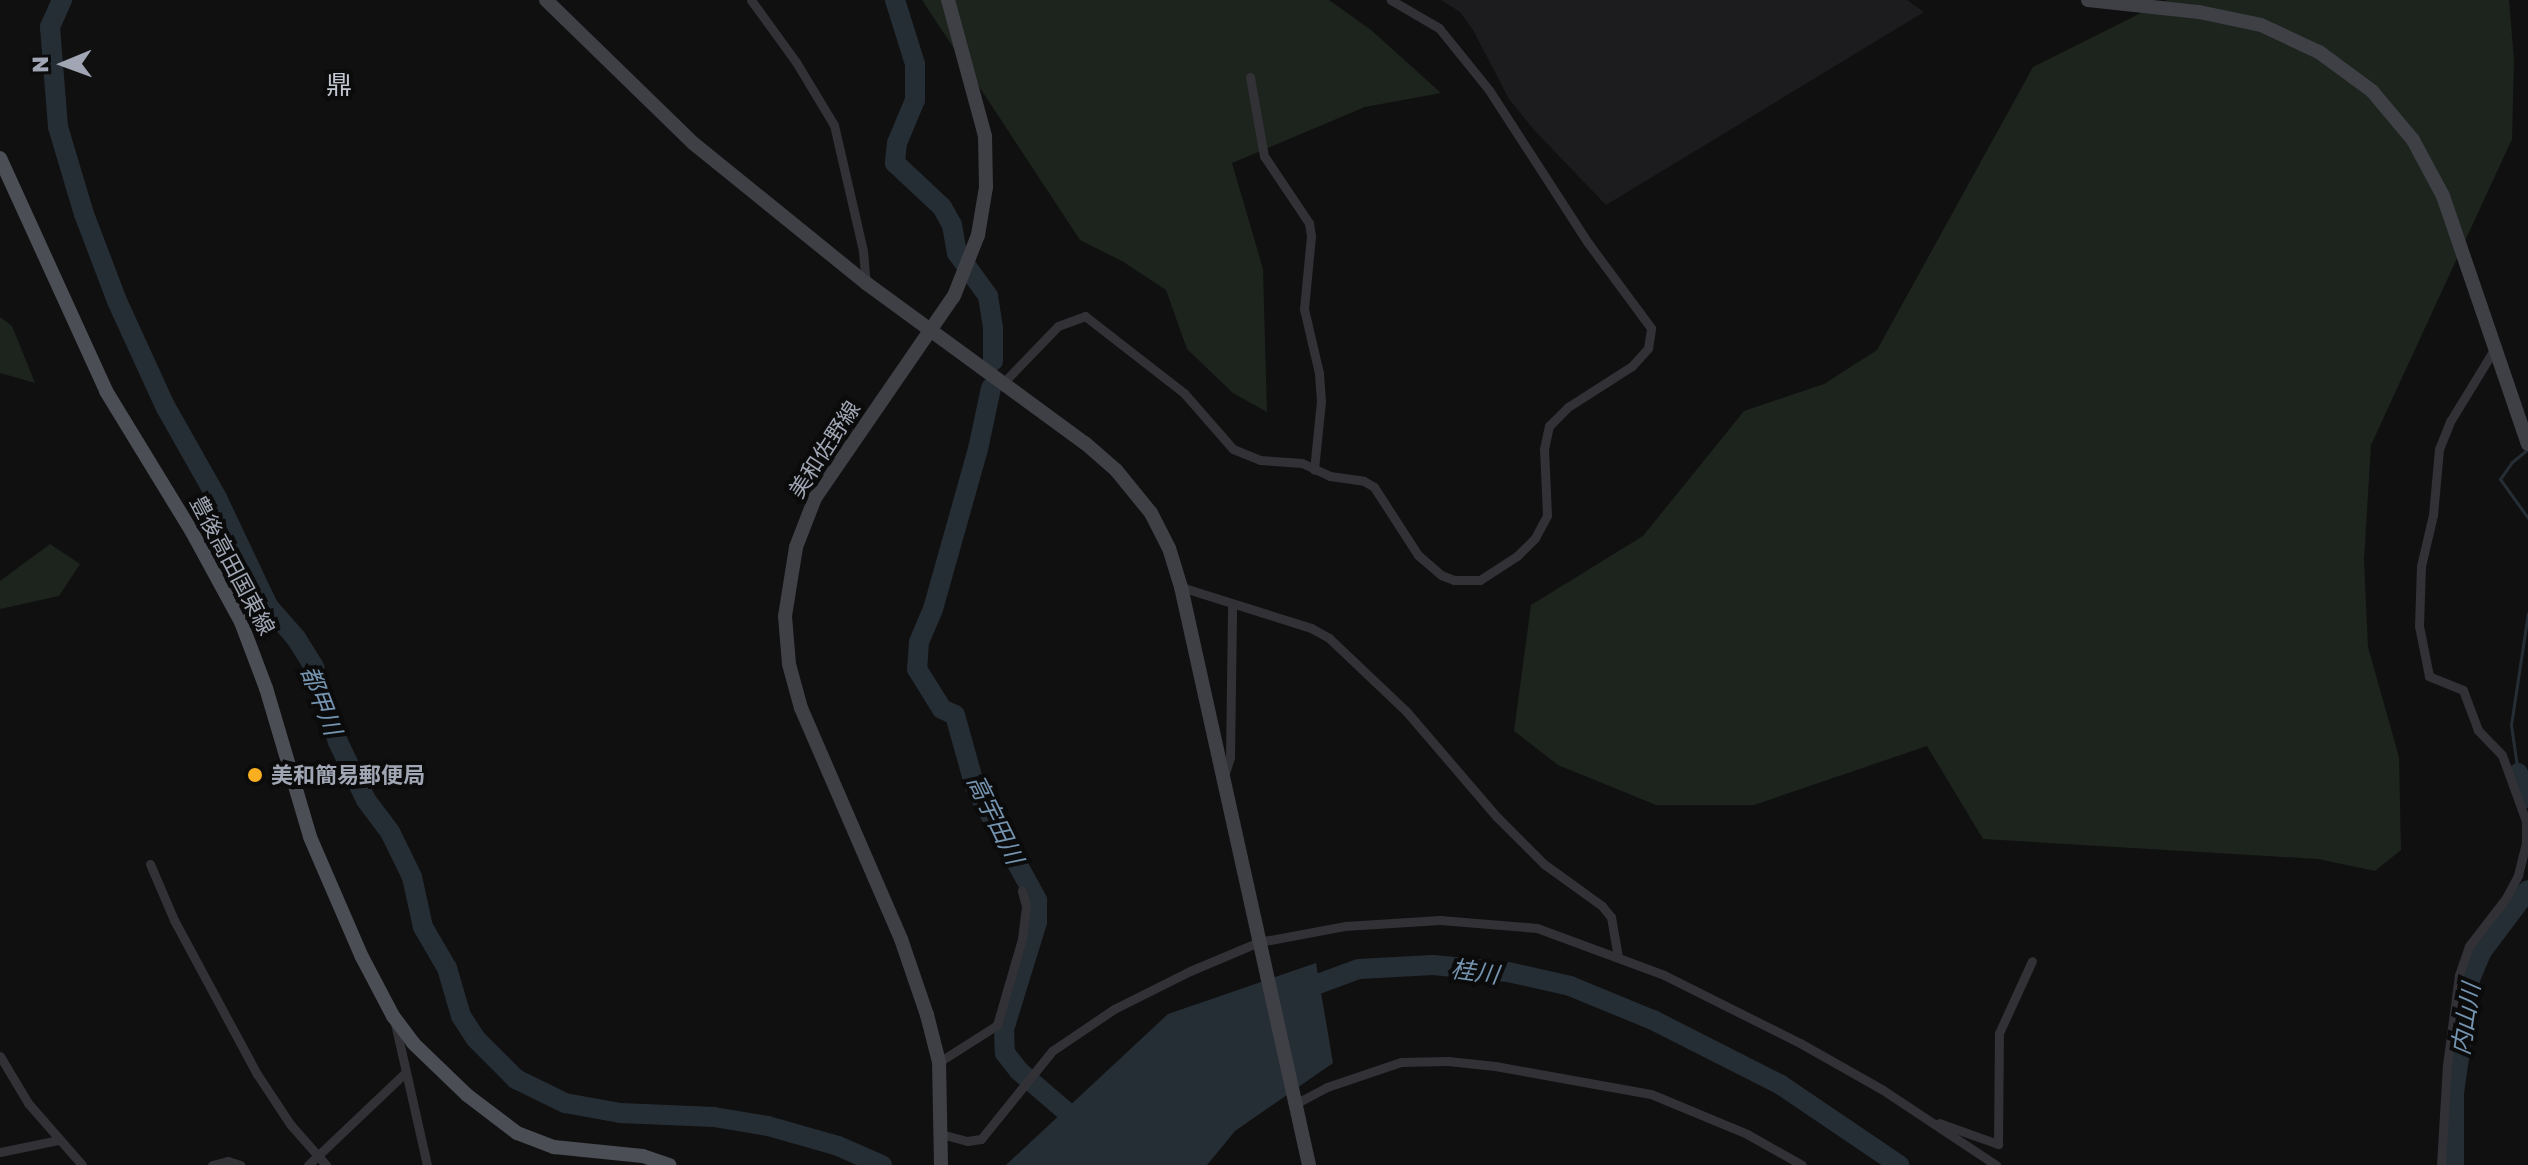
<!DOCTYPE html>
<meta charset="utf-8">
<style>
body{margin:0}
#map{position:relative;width:2528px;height:1165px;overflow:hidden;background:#101011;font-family:"Golos Text","Noto Sans JP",sans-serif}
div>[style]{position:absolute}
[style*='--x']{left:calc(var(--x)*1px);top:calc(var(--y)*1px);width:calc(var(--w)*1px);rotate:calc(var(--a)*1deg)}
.built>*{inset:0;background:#1c1c1e}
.green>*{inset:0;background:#1c241d}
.water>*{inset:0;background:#262e35}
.stream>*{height:3px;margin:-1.5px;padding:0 1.5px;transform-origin:1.5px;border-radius:1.5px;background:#262e35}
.river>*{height:20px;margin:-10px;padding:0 10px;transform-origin:10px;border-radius:10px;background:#262e35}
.street>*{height:9px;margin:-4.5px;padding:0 4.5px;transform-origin:4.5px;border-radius:4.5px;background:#313136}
.secondary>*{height:14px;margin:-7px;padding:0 7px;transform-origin:7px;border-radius:7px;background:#3e4046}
.primary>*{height:14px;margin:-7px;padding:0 7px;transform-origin:7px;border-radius:7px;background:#4c4e55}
.dots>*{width:22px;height:22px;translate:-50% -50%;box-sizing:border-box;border:4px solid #0b0b0c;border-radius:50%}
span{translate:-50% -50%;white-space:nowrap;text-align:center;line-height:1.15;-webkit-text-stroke:8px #0b0b0c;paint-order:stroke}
.street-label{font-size:22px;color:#a0a6b3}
.poi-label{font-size:22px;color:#a0a6b3;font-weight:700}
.left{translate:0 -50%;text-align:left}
.water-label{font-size:24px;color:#7594b0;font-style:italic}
.quarter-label{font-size:26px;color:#c1c5cf}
.north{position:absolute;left:24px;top:24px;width:80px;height:80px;-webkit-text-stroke:6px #0b0b0c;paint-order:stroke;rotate:269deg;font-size:22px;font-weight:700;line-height:32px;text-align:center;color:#a0a6b3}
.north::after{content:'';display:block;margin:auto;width:28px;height:36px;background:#a0a6b3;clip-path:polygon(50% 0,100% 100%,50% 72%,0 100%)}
</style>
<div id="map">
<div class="built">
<i style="clip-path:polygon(1441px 0,1907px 0,1924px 12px,1606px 205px,1535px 131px,1509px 99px,1473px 30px,1460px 12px)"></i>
</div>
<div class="green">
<i style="clip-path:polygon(922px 0,1329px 0,1371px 30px,1441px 93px,1365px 107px,1232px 163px,1263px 269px,1267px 412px,1233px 393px,1187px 349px,1166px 290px,1122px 261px,1080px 240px)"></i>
<i style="clip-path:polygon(2167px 0,2509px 0,2514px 60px,2512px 139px,2371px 445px,2364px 561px,2368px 647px,2399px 757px,2401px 850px,2375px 871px,2318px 859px,1983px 839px,1927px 746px,1754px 805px,1656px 805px,1558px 765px,1514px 731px,1531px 605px,1643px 536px,1744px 411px,1824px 384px,1877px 350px,2033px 67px)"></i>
<i style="clip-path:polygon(0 317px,12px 326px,35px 383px,0 373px)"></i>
<i style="clip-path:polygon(50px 544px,80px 564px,59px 596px,0 609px,0 581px)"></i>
</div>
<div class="water">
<i style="clip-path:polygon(1316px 963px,1333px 1063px,1235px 1131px,1207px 1165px,1006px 1165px,1168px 1014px)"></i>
</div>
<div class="stream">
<i style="--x:2528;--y:449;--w:21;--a:141"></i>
<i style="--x:2512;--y:462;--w:21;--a:125"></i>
<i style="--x:2500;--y:479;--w:48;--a:54.3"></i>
<i style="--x:2518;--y:773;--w:49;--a:-98.3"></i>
<i style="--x:2511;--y:725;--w:113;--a:-81.4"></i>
</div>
<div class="river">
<i style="--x:62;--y:0;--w:30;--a:114"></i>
<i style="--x:50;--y:27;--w:100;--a:85.4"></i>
<i style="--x:58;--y:127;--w:91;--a:73.4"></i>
<i style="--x:84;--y:214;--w:93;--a:69.2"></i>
<i style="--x:117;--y:301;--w:115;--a:65.4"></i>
<i style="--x:165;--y:406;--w:106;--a:60.5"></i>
<i style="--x:217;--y:498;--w:119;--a:64.7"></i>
<i style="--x:268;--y:606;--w:43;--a:48.8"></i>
<i style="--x:296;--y:638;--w:34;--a:58"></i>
<i style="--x:314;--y:667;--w:79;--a:72.3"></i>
<i style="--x:338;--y:742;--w:64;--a:64.2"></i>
<i style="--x:366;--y:800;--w:40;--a:53"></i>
<i style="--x:390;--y:832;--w:50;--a:63.9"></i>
<i style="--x:412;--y:877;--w:51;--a:77.6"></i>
<i style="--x:423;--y:927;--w:48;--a:59.7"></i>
<i style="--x:447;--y:968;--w:50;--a:73.7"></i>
<i style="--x:461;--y:1016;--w:27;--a:57"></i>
<i style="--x:476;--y:1039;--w:57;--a:45"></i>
<i style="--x:516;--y:1079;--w:55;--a:26.1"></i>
<i style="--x:565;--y:1103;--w:56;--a:10.3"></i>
<i style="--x:620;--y:1113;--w:94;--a:2.4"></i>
<i style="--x:714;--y:1117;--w:55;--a:9.5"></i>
<i style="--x:768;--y:1126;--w:73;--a:15.9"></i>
<i style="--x:838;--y:1146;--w:48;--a:23.4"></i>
<i style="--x:895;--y:0;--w:67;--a:72.6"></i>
<i style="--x:915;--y:64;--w:36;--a:90"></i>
<i style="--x:915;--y:100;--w:47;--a:112.7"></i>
<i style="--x:897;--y:143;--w:20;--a:96"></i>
<i style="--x:895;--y:163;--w:64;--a:43.1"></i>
<i style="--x:942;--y:207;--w:21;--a:61"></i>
<i style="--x:952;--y:225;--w:28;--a:80"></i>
<i style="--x:957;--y:253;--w:53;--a:54.2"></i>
<i style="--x:988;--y:296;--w:33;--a:81"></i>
<i style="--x:993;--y:329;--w:32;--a:90"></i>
<i style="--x:991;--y:388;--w:62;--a:102"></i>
<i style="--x:978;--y:449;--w:166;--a:105.7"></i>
<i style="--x:933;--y:609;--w:36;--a:113"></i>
<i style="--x:919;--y:642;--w:27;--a:94"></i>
<i style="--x:917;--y:669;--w:47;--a:58"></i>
<i style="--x:942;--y:709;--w:14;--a:25"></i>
<i style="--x:955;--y:715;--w:75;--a:74.5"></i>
<i style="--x:975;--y:787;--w:129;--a:61.2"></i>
<i style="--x:1037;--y:900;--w:22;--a:90"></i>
<i style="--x:1037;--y:922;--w:112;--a:107.1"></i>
<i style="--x:1004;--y:1029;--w:24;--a:88"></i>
<i style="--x:1005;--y:1053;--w:23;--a:52"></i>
<i style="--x:1019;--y:1071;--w:86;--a:40.7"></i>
<i style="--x:2518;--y:773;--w:27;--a:68"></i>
<i style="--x:1296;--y:992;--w:67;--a:-20.1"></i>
<i style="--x:1359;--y:969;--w:74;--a:-3.1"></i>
<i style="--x:1433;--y:965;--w:75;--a:5.3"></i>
<i style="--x:1508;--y:972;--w:64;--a:12.7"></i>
<i style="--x:1570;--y:986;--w:90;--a:22.3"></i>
<i style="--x:1653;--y:1020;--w:144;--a:26.9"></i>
<i style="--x:1781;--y:1085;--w:143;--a:34.1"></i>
<i style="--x:2454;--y:1165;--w:72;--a:-90"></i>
<i style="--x:2454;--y:1093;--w:115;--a:-82"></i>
<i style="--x:2470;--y:979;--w:30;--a:-67"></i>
<i style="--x:2482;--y:951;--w:76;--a:-53"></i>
</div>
<div class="street">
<i style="--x:751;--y:0;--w:77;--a:54"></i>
<i style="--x:796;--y:62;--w:74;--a:58.9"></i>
<i style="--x:834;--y:125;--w:129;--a:77"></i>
<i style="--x:863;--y:251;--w:32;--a:85"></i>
<i style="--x:1250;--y:77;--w:80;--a:80"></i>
<i style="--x:1264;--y:156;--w:81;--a:56.1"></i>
<i style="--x:1309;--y:223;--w:13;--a:81"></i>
<i style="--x:1311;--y:236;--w:73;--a:95.5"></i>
<i style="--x:1304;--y:309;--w:66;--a:76.8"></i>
<i style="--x:1319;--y:373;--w:28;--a:86"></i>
<i style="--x:1321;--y:401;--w:69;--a:95.8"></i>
<i style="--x:1003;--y:383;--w:79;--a:-46"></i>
<i style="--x:1058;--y:326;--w:29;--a:-20"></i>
<i style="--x:1085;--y:316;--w:125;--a:37.9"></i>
<i style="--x:1184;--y:393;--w:74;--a:48.8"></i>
<i style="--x:1233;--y:449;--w:29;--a:22"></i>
<i style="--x:1260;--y:460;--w:42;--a:4.1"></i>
<i style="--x:1302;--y:463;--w:31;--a:25"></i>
<i style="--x:1330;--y:476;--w:34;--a:8"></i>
<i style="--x:1364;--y:481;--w:12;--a:31"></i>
<i style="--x:1374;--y:487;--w:81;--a:57.1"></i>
<i style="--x:1418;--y:555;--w:30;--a:41"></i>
<i style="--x:1441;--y:575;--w:14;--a:21"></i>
<i style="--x:1454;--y:580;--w:26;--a:0"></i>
<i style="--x:1480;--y:580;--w:44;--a:-33"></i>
<i style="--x:1517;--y:556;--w:25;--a:-45"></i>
<i style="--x:1535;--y:538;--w:26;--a:-62"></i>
<i style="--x:1547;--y:515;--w:66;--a:-92.6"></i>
<i style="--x:1544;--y:449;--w:24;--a:-78"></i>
<i style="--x:1549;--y:426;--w:27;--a:-45"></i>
<i style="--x:1568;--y:407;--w:76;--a:-32.6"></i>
<i style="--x:1632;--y:366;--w:24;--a:-48"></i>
<i style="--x:1648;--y:348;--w:20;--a:-81"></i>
<i style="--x:1651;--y:328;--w:106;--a:-126.5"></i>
<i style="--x:1588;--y:243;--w:182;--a:-122.9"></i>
<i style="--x:1489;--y:90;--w:80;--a:-128.9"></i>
<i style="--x:1439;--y:28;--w:56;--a:-149.7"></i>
<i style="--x:1181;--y:587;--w:136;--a:17.5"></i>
<i style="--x:1311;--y:628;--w:21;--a:29"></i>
<i style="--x:1329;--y:638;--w:106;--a:43.5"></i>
<i style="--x:1406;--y:711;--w:140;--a:49.4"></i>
<i style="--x:1497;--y:817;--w:66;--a:45"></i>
<i style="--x:1544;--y:864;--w:72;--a:35.9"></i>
<i style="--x:1602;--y:906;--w:14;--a:51"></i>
<i style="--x:1611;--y:917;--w:41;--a:80.1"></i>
<i style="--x:1224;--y:776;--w:20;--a:-72"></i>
<i style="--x:1230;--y:757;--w:152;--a:-89.2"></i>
<i style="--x:150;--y:864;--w:61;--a:66.8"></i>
<i style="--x:174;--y:920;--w:175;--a:61.7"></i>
<i style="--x:257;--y:1074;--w:60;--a:56.6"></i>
<i style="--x:290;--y:1124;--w:55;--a:48.7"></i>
<i style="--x:395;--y:1023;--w:146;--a:77.3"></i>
<i style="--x:0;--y:1056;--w:55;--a:59.2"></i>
<i style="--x:28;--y:1103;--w:82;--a:48.9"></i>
<i style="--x:939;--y:1062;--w:69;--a:-32.5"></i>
<i style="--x:997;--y:1025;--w:90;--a:-73.8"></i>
<i style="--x:1022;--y:939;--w:33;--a:-83"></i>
<i style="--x:1026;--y:906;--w:16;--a:-105"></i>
<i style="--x:1295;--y:1104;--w:36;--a:-28"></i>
<i style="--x:1327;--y:1087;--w:78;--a:-18.7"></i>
<i style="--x:1401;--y:1062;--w:47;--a:-1.2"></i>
<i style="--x:1448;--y:1061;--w:47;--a:6.1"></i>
<i style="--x:1495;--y:1066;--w:158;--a:10.2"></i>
<i style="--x:1651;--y:1094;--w:104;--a:22.6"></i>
<i style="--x:1747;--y:1134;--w:63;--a:29.4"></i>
<i style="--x:1939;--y:1123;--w:63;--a:19.6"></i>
<i style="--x:1998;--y:1144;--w:111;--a:-89.5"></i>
<i style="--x:1999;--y:1033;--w:79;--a:-65.4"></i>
<i style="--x:941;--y:1134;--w:27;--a:15"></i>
<i style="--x:967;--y:1141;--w:14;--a:-8"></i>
<i style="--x:981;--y:1139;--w:113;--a:-51.1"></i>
<i style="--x:1052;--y:1051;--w:75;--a:-34.1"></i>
<i style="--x:1114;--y:1009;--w:85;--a:-26.6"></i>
<i style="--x:1190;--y:971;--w:75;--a:-22.8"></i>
<i style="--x:1259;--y:942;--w:87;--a:-10.5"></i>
<i style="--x:1345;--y:926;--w:95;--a:-3.6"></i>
<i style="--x:1440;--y:920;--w:97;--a:4.7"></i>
<i style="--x:1537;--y:928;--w:135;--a:20.3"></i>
<i style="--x:1664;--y:975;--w:152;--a:26.6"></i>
<i style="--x:1800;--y:1043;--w:95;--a:29.5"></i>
<i style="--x:1883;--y:1090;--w:136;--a:33.6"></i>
<i style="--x:0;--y:1152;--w:59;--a:-11.7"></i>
<i style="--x:212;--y:1165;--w:16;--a:-14"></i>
<i style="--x:228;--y:1161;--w:13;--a:18"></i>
<i style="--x:308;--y:1165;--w:135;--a:-43.5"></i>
<i style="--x:2441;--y:1165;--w:100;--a:-86.6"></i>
<i style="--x:2447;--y:1065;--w:91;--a:-82.4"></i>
<i style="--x:2459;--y:975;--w:31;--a:-71"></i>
<i style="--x:2469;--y:946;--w:61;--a:-52.4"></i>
<i style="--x:2506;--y:898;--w:26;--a:-62"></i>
<i style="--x:2518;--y:875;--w:34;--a:-76"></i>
<i style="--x:2526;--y:842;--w:21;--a:-90"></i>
<i style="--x:2526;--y:821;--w:70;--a:-110"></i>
<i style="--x:2502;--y:755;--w:35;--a:-134"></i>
<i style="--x:2478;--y:730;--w:43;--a:-110.6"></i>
<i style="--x:2463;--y:690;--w:37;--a:-158"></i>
<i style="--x:2429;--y:676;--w:51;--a:-101.3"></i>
<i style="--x:2419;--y:626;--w:60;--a:-88.1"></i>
<i style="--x:2421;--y:566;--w:52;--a:-76.8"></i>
<i style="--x:2433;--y:515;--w:66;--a:-84.8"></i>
<i style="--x:2439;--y:449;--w:31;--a:-68"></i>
<i style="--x:2451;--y:420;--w:84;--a:-58.6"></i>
</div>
<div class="secondary">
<i style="--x:546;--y:0;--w:205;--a:44.2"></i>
<i style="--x:693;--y:143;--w:223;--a:39"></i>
<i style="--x:866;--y:283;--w:271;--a:36.2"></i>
<i style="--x:1085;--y:443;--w:41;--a:41.1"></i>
<i style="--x:1116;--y:470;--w:55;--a:50.9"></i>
<i style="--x:1151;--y:513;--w:39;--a:63"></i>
<i style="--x:1169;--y:548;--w:41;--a:72.9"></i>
<i style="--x:1181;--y:587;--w:592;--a:77.51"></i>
<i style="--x:2088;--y:0;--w:112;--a:6.2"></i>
<i style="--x:2199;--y:12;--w:63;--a:11.8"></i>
<i style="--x:2261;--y:25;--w:64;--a:25"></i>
<i style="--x:2319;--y:52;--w:66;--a:36.3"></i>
<i style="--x:2372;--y:91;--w:64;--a:50.1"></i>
<i style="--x:2413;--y:140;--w:64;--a:61.8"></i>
<i style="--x:2443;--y:196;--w:262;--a:71.1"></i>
<i style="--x:941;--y:1165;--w:103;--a:-91.1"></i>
<i style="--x:939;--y:1062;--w:49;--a:-104.3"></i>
<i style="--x:927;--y:1015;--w:80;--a:-108.9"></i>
<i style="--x:901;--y:939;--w:252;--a:-113.4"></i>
<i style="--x:801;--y:708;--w:46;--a:-105.3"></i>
<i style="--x:789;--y:664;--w:48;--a:-94.8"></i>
<i style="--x:785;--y:616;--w:70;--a:-80.9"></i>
<i style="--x:796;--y:547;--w:53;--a:-68.8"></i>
<i style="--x:815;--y:498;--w:245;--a:-55.5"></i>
<i style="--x:954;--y:296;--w:66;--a:-68.5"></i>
<i style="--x:978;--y:235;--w:49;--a:-80.5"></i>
<i style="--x:986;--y:187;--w:51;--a:-91.1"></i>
<i style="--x:985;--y:136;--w:141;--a:-105.2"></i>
</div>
<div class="primary">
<i style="--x:0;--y:158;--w:256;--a:65.5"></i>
<i style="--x:106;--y:391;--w:165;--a:58.6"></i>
<i style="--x:192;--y:532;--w:102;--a:61.4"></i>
<i style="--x:241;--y:622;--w:71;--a:69.3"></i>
<i style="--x:266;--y:688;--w:155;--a:73.5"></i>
<i style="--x:310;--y:837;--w:131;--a:66.6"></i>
<i style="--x:362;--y:957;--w:67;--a:62.3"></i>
<i style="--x:393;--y:1016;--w:34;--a:53"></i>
<i style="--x:413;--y:1043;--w:75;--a:43.9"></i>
<i style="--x:467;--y:1095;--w:63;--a:37.2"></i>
<i style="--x:517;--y:1133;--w:40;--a:21"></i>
<i style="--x:554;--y:1147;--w:89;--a:5.8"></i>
<i style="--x:643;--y:1156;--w:28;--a:19"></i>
</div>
<div class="dots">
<i style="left:255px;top:775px;background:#f9af20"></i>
</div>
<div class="street-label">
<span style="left:824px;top:449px;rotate:-57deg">美和佐野線</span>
<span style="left:233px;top:565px;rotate:62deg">豊後高田国東線</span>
</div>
<div class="poi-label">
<span class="left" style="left:271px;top:775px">美和簡易郵便局</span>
</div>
<div class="water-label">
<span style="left:322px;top:700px;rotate:69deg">都甲川</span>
<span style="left:996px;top:819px;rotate:64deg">高宇田川</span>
<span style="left:1475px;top:971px;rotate:8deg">桂川</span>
<span style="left:2465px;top:1019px;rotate:-81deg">内山川</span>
</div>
<div class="quarter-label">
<span style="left:339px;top:85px">鼎</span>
</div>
<div class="north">N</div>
</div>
